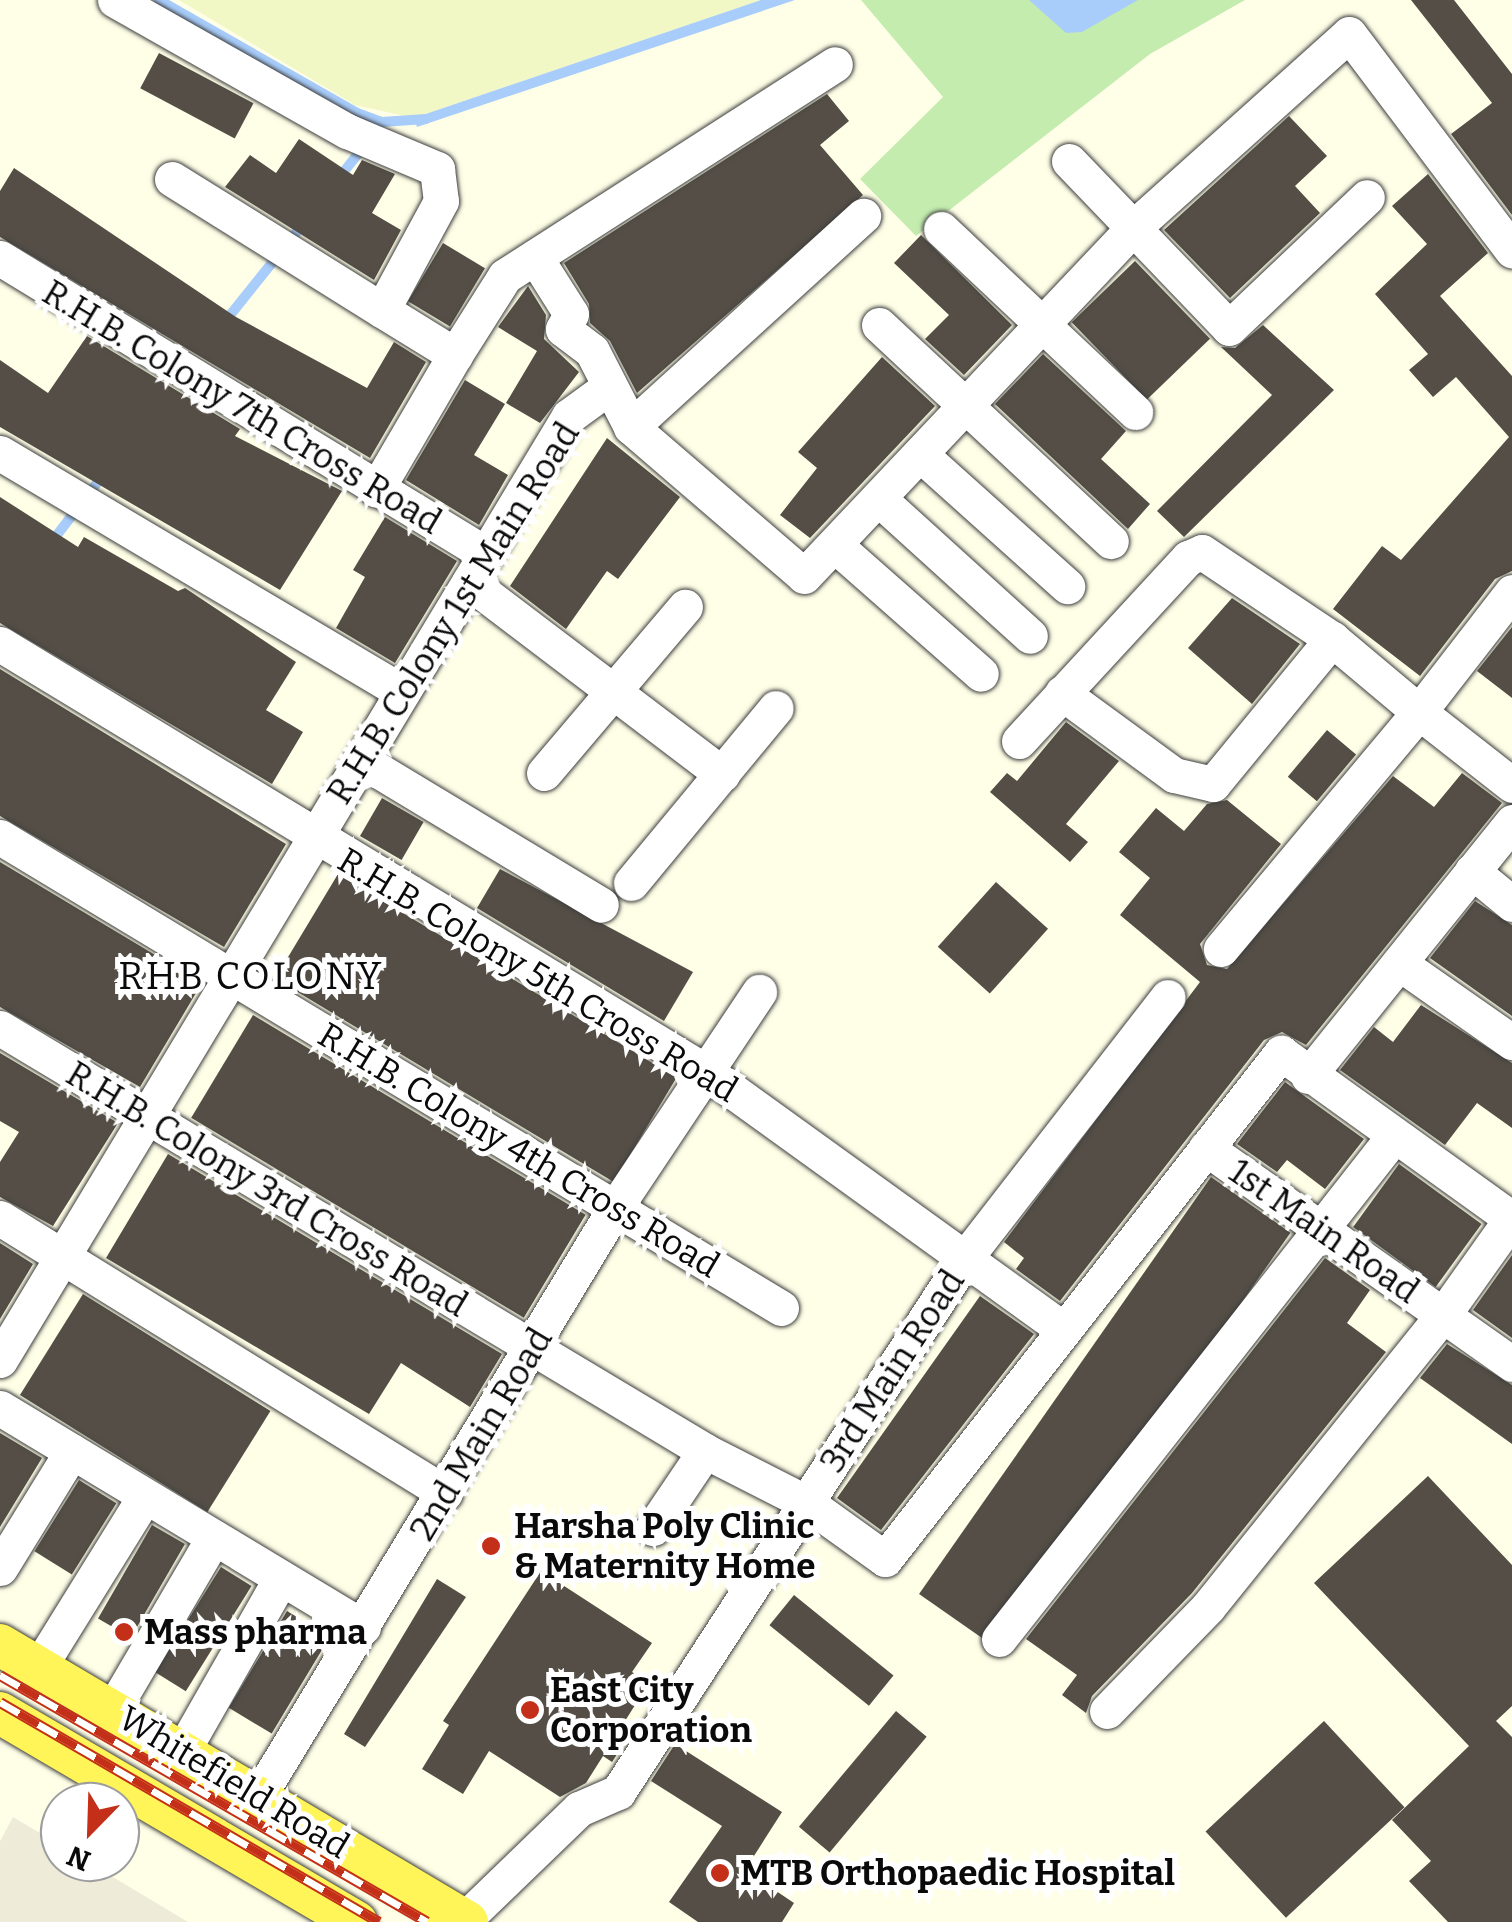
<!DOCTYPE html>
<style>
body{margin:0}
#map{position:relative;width:1512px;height:1922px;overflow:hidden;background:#ffffe8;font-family:Bitter,serif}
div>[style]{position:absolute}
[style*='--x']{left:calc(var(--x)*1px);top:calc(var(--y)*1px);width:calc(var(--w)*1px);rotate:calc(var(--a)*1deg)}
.farmland>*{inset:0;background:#f2f7c6}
.green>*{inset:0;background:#c4ecaf}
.plaza>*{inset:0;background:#eeecd8}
.water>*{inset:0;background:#a8cdfb}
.stream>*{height:10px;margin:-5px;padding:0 5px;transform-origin:5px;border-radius:5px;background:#a8cdfb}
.building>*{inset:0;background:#544e46;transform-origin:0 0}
.roads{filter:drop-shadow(0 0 2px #3d3d3d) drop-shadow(0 0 2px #3d3d3d)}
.minor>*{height:35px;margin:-17.5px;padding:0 17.5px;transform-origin:17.5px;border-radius:17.5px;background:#fff}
.major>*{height:42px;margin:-21px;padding:0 21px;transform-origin:21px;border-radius:21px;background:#fff458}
.rail>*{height:11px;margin-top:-5.5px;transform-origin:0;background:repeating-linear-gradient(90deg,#fff 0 22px,#c42f19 0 44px);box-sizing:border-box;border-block:2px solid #c42f19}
.dots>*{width:28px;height:28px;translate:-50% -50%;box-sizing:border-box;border:5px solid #fff;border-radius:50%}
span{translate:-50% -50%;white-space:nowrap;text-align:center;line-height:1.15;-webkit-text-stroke:10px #fff;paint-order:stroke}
.street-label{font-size:35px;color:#0a0a0a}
.poi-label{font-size:35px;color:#0a0a0a;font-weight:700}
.left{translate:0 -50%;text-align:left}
.neighbourhood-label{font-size:38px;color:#0a0a0a;letter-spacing:2.5px}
.north{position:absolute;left:40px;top:1782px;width:100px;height:100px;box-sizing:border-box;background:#fff;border:2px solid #9d9d9d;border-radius:50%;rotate:203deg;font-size:28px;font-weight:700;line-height:40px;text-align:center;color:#0a0a0a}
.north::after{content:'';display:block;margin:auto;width:35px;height:45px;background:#c42f19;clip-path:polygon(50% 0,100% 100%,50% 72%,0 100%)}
</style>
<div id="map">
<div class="farmland">
<i style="clip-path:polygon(179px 0,761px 0,414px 118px,355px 105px)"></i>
</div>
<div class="green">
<i style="clip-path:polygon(861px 0,1245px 0,1150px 54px,916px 236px,860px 179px,943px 97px)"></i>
</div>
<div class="plaza">
<i style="clip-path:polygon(13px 1817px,60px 1845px,60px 1862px,88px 1862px,188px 1922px,0 1922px,0 1841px)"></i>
</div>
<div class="water">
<i style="clip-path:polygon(761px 0,795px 0,417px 127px,414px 118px)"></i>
<i style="clip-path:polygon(1029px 0,1138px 0,1082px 32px,1066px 33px)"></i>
</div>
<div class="stream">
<i style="--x:159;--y:0;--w:228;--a:29.7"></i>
<i style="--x:357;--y:113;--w:27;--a:20"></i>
<i style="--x:382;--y:122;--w:44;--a:-3.9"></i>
<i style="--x:338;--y:179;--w:43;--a:-51.5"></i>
<i style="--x:223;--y:324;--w:128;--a:-51.3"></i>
<i style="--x:50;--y:544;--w:88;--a:-52.4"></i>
</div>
<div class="building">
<i style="clip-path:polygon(1411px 0,1454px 0,1512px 74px,1512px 215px,1451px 134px,1492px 103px)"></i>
<i style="left:159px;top:53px;width:107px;height:40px;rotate:28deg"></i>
<i style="clip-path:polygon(827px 94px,849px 121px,820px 145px,863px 195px,637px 393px,610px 341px,590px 323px,589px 304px,564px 263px)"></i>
<i style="clip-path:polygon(1289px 116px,1327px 156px,1295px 186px,1320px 213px,1230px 298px,1164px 230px)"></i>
<i style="clip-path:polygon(299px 139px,353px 175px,362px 160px,395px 174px,372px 213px,401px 230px,374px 280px,225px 187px,250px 155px,276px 173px)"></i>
<i style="clip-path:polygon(14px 168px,236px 317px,367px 388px,394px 342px,426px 362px,370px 458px,0 237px,0 191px)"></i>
<i style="clip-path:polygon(1428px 174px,1488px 253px,1440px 296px,1512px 376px,1512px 571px,1495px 579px,1420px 676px,1333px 609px,1382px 546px,1401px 560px,1509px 437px,1456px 377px,1433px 397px,1409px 370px,1428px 354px,1375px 294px,1427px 244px,1392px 206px)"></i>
<i style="clip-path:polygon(921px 235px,1012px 325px,964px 375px,925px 339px,949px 315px,894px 263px)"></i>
<i style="left:443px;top:243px;width:49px;height:68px;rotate:31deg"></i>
<i style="left:1135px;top:261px;width:108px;height:88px;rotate:46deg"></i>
<i style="clip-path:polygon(528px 286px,546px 315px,544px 339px,579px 372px,540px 423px,506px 403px,537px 351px,498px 327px)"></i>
<i style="clip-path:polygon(1263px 325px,1334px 390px,1184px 537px,1157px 511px,1272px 395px,1221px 347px,1235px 348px)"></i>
<i style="clip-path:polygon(87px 336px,240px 429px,235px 436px,342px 491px,280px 590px,0 427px,0 360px,48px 393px)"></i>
<i style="clip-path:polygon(1043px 354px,1126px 431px,1101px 459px,1150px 504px,1128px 529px,995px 404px)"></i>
<i style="clip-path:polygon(882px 357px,935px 406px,810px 538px,780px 515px,817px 468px,798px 452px)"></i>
<i style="clip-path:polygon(465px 380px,505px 404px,474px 455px,508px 475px,479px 525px,406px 480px)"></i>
<i style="clip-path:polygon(607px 438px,680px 497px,618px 579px,607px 571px,566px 629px,510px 586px)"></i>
<i style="clip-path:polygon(0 497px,78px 547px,84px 537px,178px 591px,185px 588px,296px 662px,266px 710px,303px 732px,272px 784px,0 623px)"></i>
<i style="clip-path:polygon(385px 517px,457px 561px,395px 663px,336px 628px,365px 577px,353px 570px)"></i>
<i style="clip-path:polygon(1232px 598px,1300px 644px,1252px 704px,1188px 648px)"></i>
<i style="clip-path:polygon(1512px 627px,1512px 698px,1477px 671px)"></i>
<i style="clip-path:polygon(0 669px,286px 844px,224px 947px,0 816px)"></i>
<i style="clip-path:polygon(1066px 722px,1119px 761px,1066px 824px,1088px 842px,1070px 862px,990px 792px,1007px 773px,1017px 781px)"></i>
<i style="left:1327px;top:730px;width:38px;height:61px;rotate:40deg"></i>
<i style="clip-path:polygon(1462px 773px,1502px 803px,1306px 1045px,1282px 1032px,1264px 1040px,1060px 1301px,1016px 1269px,1024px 1258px,1004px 1242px,1200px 982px,1120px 915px,1150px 878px,1119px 852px,1156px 808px,1184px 831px,1207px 804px,1227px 800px,1281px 844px,1200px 944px,1207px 965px,1227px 969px,1393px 776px,1434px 807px)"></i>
<i style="left:382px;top:798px;width:48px;height:44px;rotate:30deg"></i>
<i style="clip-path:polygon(0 862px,202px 983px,140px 1087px,0 1007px)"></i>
<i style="clip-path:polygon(500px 869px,693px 972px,664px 1021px,477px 908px)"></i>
<i style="left:338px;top:874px;width:395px;height:122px;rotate:31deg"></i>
<i style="left:996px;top:882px;width:70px;height:87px;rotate:42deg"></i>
<i style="clip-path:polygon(1475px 901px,1512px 925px,1512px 1016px,1430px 958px)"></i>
<i style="clip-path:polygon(1421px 1005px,1512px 1063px,1512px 1128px,1477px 1103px,1445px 1145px,1340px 1070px,1374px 1027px,1393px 1042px)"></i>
<i style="left:253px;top:1015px;width:388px;height:120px;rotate:31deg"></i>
<i style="clip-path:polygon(0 1053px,118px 1123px,53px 1226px,0 1197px,0 1162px,19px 1132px,0 1121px)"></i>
<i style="clip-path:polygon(1285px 1082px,1364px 1139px,1325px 1189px,1287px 1160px,1277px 1172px,1237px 1144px)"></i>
<i style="clip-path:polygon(168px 1154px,502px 1354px,470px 1407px,401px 1363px,369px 1414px,106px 1258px)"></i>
<i style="left:1399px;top:1164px;width:102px;height:78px;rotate:36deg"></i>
<i style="left:1211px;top:1177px;width:97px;height:509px;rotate:35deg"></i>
<i style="clip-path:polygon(0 1243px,33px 1264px,0 1319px)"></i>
<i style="clip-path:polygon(1512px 1255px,1512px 1338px,1473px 1310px)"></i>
<i style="clip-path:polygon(1325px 1258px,1370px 1290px,1347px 1323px,1386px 1352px,1192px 1593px,1092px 1696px,1086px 1713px,1062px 1695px,1077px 1675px,1026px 1639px)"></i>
<i style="left:83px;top:1294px;width:221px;height:119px;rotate:32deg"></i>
<i style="clip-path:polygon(980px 1296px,1034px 1334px,881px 1530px,837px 1498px)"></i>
<i style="clip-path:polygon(1447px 1344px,1512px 1385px,1512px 1444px,1420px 1378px)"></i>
<i style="clip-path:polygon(0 1433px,42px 1458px,0 1527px)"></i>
<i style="clip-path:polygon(1428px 1476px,1512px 1565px,1512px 1706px,1496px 1721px,1512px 1737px,1512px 1922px,1448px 1922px,1409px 1881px,1431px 1861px,1392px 1820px,1469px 1746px,1314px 1583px)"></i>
<i style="left:79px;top:1480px;width:44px;height:84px;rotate:32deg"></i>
<i style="left:152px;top:1525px;width:38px;height:108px;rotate:30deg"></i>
<i style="left:221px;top:1567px;width:36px;height:124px;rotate:32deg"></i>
<i style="clip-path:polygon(541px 1571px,652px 1643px,632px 1672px,649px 1683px,625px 1721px,635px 1727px,612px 1762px,603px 1756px,586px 1783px,560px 1797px,489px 1751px,463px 1794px,422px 1769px,449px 1725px,443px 1721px)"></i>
<i style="clip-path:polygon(437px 1579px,466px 1597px,365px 1747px,344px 1734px)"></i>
<i style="left:794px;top:1595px;width:128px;height:39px;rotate:39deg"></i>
<i style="left:287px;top:1611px;width:50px;height:113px;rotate:31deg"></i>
<i style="left:896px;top:1711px;width:40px;height:151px;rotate:40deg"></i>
<i style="left:1324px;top:1721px;width:118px;height:162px;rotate:47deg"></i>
<i style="clip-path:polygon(675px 1744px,782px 1812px,745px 1870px,794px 1903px,782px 1922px,698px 1922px,669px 1902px,722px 1826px,651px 1781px)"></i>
</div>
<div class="roads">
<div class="minor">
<i style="--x:115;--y:0;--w:266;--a:29.5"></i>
<i style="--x:347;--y:131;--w:98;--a:22.9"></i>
<i style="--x:437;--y:169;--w:32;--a:83"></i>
<i style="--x:441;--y:201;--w:124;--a:118.4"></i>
<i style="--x:382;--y:310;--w:86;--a:31.7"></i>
<i style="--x:455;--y:355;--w:156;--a:120.3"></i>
<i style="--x:1069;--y:161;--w:231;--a:46.2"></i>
<i style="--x:1229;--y:328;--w:190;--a:-43.5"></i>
<i style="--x:172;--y:179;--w:248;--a:32"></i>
<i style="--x:941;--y:229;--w:267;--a:43.3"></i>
<i style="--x:535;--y:257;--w:67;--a:57.7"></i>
<i style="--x:571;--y:314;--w:17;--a:118"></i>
<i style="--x:563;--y:329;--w:36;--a:37"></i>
<i style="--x:592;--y:351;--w:85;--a:62.8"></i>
<i style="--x:631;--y:427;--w:228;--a:40.7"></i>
<i style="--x:804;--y:576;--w:479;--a:-46.6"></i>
<i style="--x:1133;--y:228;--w:290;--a:-41.9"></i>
<i style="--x:1349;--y:34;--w:271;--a:53"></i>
<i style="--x:0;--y:258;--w:569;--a:31.34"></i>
<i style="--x:879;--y:325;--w:317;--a:43"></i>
<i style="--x:455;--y:355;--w:93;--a:-57.7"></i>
<i style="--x:505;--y:276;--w:392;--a:-32.7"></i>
<i style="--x:631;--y:427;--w:314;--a:-42.3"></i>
<i style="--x:0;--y:453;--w:468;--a:30.7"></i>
<i style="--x:920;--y:454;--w:198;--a:41.9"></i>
<i style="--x:878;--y:498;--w:205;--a:42.2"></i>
<i style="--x:836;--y:546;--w:193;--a:41.4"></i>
<i style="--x:469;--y:582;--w:318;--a:37.2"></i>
<i style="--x:1512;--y:592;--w:152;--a:127.8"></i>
<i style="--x:1419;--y:712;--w:118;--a:38.1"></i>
<i style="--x:0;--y:644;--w:824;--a:31.2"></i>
<i style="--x:705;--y:1071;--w:439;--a:35.8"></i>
<i style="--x:1062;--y:693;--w:139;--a:36.2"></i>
<i style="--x:1174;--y:775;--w:40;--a:13"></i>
<i style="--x:1213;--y:784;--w:188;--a:-50.6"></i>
<i style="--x:1332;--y:639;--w:114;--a:40"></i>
<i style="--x:1419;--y:712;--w:309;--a:129.9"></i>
<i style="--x:1019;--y:741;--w:249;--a:-47.3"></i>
<i style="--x:1188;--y:558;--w:15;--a:-23"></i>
<i style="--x:1202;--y:552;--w:156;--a:33.8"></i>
<i style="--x:361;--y:760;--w:280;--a:31.1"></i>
<i style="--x:544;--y:773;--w:218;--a:-49.7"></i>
<i style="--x:0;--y:837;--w:912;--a:31.09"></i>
<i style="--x:1472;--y:871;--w:52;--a:39.5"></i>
<i style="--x:631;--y:883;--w:227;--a:-50.4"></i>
<i style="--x:1399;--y:963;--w:138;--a:35"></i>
<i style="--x:0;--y:1028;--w:822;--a:30.96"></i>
<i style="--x:705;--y:1451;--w:93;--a:124"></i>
<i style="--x:1308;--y:1076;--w:326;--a:-51.2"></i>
<i style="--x:1206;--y:1148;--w:375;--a:35.2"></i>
<i style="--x:0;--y:1218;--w:523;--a:31.72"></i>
<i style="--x:0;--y:1360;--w:1102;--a:-58.92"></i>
<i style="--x:569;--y:416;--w:46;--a:-36.1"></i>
<i style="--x:0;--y:1408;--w:424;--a:31.1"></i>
<i style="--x:705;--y:1451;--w:114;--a:27"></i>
<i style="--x:807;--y:1503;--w:96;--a:35.7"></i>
<i style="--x:885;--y:1559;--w:643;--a:-51.95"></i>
<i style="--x:1281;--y:1053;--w:284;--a:35.7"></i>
<i style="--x:0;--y:1568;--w:137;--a:-58.4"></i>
<i style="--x:999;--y:1639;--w:638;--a:-51.87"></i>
<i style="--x:39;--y:1667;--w:201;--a:-58.2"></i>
<i style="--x:113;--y:1709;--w:199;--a:-59.6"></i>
<i style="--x:1107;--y:1711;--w:145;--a:-45.8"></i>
<i style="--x:1208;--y:1607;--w:375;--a:-51.2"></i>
<i style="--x:1443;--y:1315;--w:119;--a:-54.6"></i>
<i style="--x:183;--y:1750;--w:198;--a:-60.3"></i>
<i style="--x:258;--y:1797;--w:689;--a:-58.78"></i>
<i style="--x:615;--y:1208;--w:260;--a:-56.3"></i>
<i style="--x:464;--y:1920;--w:160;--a:-44"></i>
<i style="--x:579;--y:1809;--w:43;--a:-23.6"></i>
<i style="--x:618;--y:1792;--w:638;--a:-56.96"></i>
<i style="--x:966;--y:1257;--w:329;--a:-52.2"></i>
</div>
<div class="major">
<i style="--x:0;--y:1645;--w:543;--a:30.67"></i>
<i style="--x:0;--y:1713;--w:413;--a:30.4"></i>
</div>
</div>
<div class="rail">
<i style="--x:0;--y:1675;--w:493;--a:30"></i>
<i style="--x:0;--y:1702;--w:438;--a:30.1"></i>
</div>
<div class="dots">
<i style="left:491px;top:1546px;background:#c42f19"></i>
<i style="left:124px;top:1632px;background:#c42f19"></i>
<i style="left:530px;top:1710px;background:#c42f19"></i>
<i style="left:720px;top:1873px;background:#c42f19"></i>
</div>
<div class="street-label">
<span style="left:242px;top:407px;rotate:31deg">R.H.B. Colony 7th Cross Road</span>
<span style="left:453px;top:613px;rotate:-58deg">R.H.B. Colony 1st Main Road</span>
<span style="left:538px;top:975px;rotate:31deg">R.H.B. Colony 5th Cross Road</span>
<span style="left:519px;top:1150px;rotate:31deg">R.H.B. Colony 4th Cross Road</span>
<span style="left:267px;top:1189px;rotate:31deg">R.H.B. Colony 3rd Cross Road</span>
<span style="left:1324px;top:1231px;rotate:35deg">1st Main Road</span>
<span style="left:892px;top:1371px;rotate:-57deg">3rd Main Road</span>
<span style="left:481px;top:1434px;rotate:-59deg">2nd Main Road</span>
<span style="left:234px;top:1782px;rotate:31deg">Whitefield Road</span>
</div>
<div class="poi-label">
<span class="left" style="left:514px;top:1546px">Harsha Poly Clinic<br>&amp; Maternity Home</span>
<span class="left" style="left:144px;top:1632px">Mass pharma</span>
<span class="left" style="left:550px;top:1710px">East City<br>Corporation</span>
<span class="left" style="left:740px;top:1873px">MTB Orthopaedic Hospital</span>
</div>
<div class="neighbourhood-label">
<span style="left:251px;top:977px">RHB COLONY</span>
</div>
<div class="north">N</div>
</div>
